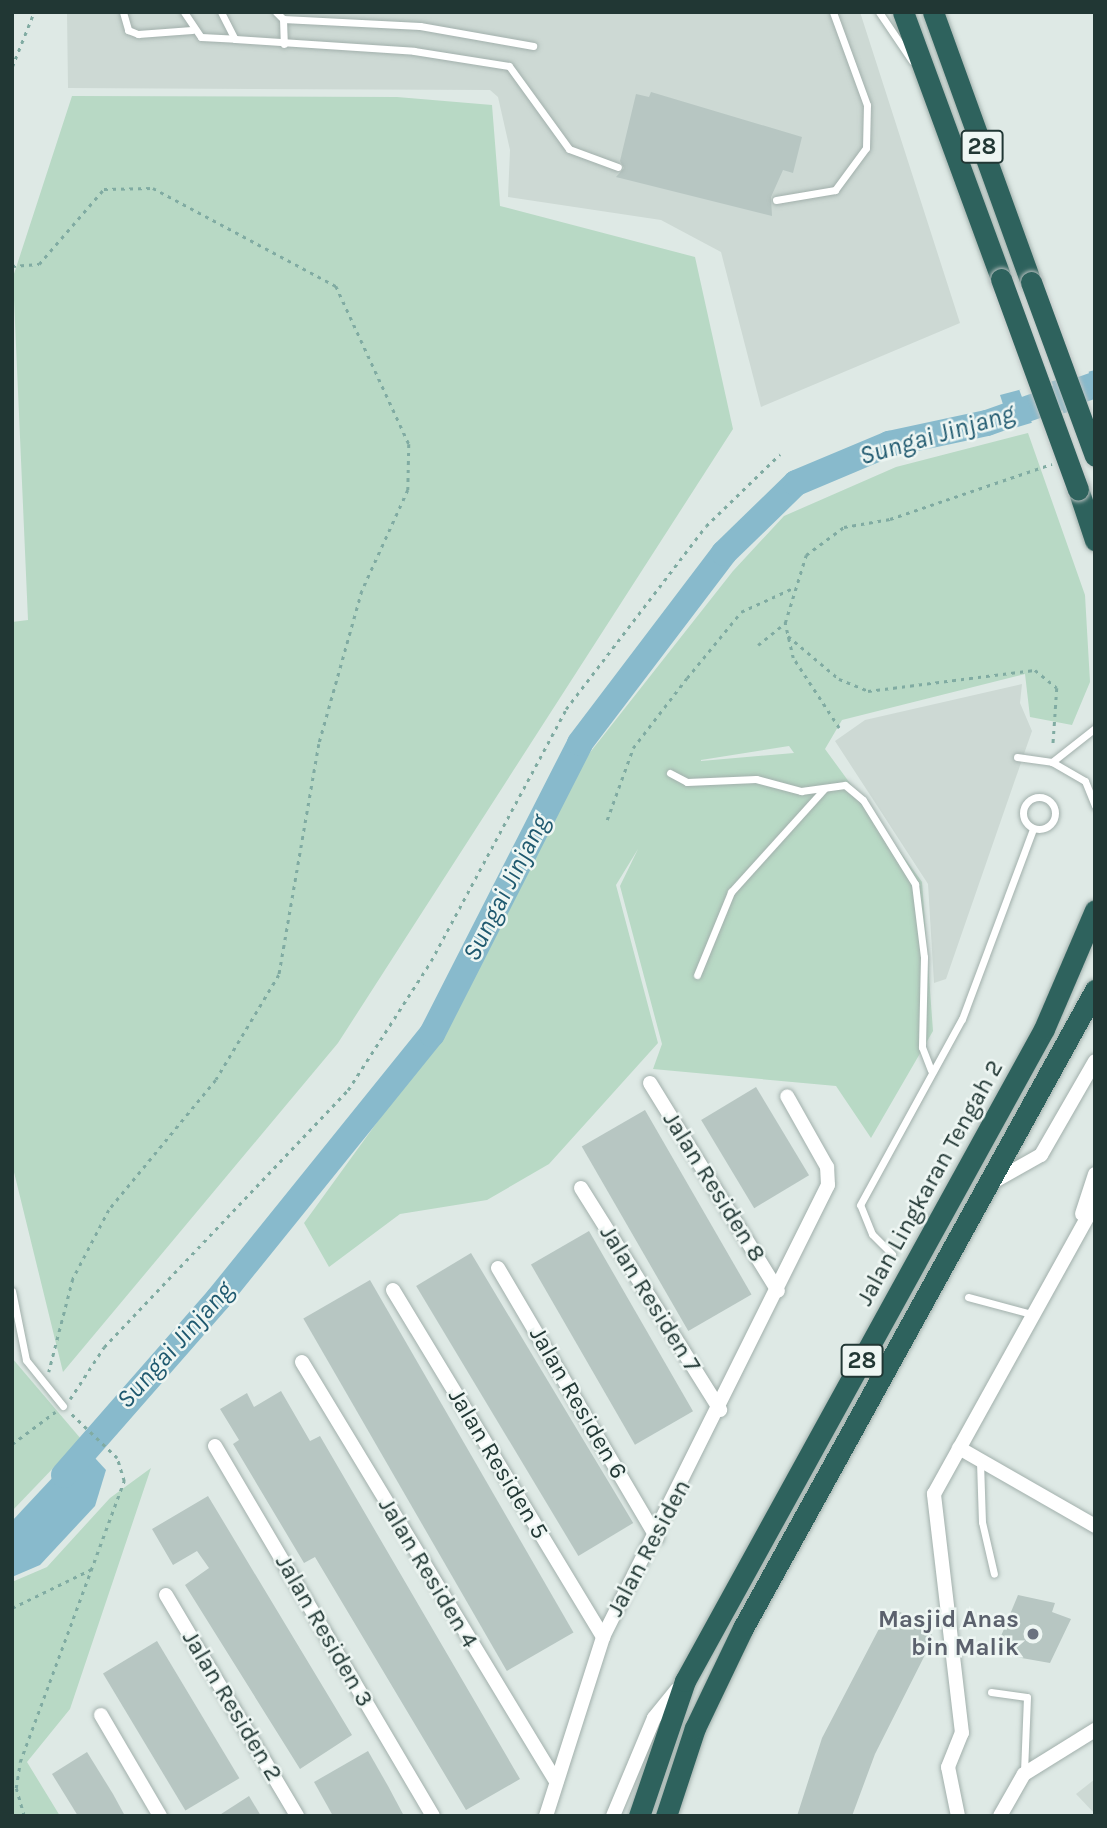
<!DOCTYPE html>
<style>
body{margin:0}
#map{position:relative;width:1107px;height:1828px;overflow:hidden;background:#dee9e5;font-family:Karla,sans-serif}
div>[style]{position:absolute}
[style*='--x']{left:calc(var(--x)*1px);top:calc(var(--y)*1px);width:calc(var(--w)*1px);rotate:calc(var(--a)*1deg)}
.built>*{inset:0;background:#cdd9d4}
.green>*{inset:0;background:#b8d9c5}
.water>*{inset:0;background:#88bacc}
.pier>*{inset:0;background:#dee9e5;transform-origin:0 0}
.river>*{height:26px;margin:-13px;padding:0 13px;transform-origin:13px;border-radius:13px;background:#88bacc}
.building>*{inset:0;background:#b7c6c2;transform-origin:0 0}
.path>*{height:2.5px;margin-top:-1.25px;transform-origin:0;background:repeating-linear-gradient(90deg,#80aba2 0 3.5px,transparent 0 8.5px)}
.roads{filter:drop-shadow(0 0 2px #a2b0ac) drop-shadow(0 0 2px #a2b0ac)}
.lane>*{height:7px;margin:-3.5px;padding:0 3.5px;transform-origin:3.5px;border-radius:3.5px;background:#fff}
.lane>.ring{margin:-3.5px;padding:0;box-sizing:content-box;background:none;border:7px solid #fff;border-radius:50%}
.street>*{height:14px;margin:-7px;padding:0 7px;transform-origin:7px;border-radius:7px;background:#fff}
.highway>*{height:21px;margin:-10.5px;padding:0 10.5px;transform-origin:10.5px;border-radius:10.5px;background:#2e625d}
.bridges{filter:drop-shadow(0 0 2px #bcc3c2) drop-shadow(0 0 2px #bcc3c2)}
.highway-bridge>*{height:21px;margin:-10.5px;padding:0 10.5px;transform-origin:10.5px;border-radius:10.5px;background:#2e625d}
.dots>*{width:19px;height:19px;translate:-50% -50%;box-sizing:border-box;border:4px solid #eef6f3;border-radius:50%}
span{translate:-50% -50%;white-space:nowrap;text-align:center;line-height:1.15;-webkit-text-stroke:5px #eef6f3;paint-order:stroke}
.shield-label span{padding:2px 5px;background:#eef6f3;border:2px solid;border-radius:5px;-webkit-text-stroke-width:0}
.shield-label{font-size:23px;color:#213734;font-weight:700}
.street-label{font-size:24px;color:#213734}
.worship-label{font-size:24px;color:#5b616d;font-weight:700}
.right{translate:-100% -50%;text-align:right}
.water-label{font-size:26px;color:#1f596f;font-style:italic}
.frame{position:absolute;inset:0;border:14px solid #213734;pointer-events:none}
</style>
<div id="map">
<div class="built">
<i style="clip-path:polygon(67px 12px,860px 12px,960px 323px,761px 407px,721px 252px,661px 220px,508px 197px,510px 150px,498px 97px,490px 90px,68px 88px)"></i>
<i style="clip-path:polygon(1022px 684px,1020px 703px,1032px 731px,946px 979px,934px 983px,928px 884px,835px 741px,865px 720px)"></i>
<i style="clip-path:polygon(1095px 1779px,1095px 1814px,1076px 1794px)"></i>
</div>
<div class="green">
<i style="clip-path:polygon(72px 96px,397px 97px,492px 105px,500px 206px,695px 257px,733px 429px,338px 1043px,63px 1372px,12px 1164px,12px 622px,28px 620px,13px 277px)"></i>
<i style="clip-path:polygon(evenodd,1028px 433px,1085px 595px,1090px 682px,1072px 725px,1030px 717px,1025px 674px,842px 720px,825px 749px,922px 882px,933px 1031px,871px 1138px,836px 1086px,653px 1069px,662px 1044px,620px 886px,638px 849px,616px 885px,658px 1043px,549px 1164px,487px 1200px,400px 1214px,329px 1267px,304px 1223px,428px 1052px,562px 788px,733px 571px,784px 516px,896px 467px,1028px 433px,789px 746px,794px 753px,701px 761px,701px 760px,789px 746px)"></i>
<i style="clip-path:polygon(12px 1358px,81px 1439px,12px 1511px)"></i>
<i style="clip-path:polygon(151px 1468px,70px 1709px,27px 1762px,60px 1816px,12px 1816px,12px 1582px,47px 1567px,110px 1498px)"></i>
</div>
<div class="water">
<i style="clip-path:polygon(1095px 370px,1095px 404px,1011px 429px,1000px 395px)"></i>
<i style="clip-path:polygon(83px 1445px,106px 1470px,95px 1506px,40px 1565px,12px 1577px,12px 1521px)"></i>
</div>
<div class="pier">
<i style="clip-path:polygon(1088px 368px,1095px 408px,1071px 415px,1057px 376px)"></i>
<i style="left:1050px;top:378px;width:42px;height:33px;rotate:69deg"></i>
</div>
<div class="river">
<i style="--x:64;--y:1475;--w:234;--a:-48.8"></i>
<i style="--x:218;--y:1299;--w:341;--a:-51.1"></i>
<i style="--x:432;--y:1034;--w:326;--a:-63"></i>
<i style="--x:580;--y:743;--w:238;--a:-52.8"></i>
<i style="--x:724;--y:553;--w:100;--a:-44.2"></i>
<i style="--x:796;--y:483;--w:101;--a:-22.8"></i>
<i style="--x:889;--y:444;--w:100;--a:-12.1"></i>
<i style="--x:987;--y:423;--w:114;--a:-19.4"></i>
</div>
<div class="building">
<i style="clip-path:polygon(651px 92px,802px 137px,793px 173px,783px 170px,771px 197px,772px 216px,616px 177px,624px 168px,620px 161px,636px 94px,649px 97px)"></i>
<i style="left:756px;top:1087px;width:103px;height:64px;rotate:59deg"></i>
<i style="left:645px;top:1110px;width:213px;height:73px;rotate:60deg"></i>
<i style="left:589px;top:1231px;width:208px;height:67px;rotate:60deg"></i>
<i style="left:471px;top:1253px;width:315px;height:64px;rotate:59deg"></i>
<i style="left:370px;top:1280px;width:407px;height:77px;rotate:60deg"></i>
<i style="clip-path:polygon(281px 1391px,310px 1441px,320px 1436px,520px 1779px,466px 1810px,315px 1557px,304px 1563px,233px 1444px,239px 1440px,220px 1409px,247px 1393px,254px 1407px)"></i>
<i style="clip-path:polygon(208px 1496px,352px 1735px,300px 1769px,185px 1585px,209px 1568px,197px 1551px,173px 1565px,152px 1529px)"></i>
<i style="clip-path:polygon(1018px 1595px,1055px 1603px,1052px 1612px,1071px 1619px,1050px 1663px,994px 1653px)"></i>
<i style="clip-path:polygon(900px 1612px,929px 1626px,933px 1639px,875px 1754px,852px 1816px,797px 1816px,822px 1738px,882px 1623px)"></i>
<i style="left:157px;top:1641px;width:160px;height:63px;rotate:59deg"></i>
<i style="clip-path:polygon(368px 1751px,388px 1786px,404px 1816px,333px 1816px,314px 1782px)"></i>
<i style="clip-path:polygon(87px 1752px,113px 1794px,125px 1816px,78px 1816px,52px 1774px)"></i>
<i style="clip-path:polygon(249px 1796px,261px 1816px,218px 1816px)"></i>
</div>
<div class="path">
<i style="--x:12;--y:67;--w:59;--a:-68.2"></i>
<i style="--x:12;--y:266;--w:27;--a:-4"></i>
<i style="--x:39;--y:264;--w:99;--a:-49.1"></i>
<i style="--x:104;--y:189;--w:49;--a:-1.2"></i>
<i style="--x:153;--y:188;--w:208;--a:28.2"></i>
<i style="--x:336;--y:286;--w:174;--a:65.2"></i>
<i style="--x:409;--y:444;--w:46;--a:91.2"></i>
<i style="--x:408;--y:490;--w:111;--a:114.5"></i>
<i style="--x:362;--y:591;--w:159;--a:105.7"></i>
<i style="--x:319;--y:744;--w:234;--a:99.8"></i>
<i style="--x:279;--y:975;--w:122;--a:121"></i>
<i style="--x:216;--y:1080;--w:168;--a:129.5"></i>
<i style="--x:109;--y:1210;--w:78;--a:117.6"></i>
<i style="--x:73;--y:1279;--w:96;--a:104.5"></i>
<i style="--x:788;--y:636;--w:67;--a:40.1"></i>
<i style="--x:839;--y:679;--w:31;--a:22"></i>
<i style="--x:868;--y:691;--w:168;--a:-7.2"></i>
<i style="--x:1035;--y:670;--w:28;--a:39"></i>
<i style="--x:1057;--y:688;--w:58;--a:93.9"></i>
<i style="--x:758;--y:645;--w:35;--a:-39"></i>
<i style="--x:839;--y:728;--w:84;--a:-123.3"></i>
<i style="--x:793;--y:658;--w:36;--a:-103"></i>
<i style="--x:785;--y:623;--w:71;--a:-72.8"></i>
<i style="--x:806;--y:555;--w:47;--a:-36.4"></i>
<i style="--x:844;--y:527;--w:47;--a:-9.9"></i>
<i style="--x:890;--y:519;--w:171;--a:-18.8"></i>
<i style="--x:607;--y:820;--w:77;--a:-70.1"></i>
<i style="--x:633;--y:748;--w:88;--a:-52.4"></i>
<i style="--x:687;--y:678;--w:85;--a:-50.7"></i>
<i style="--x:741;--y:612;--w:57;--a:-24.8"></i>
<i style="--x:70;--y:1399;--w:62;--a:-56.8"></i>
<i style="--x:104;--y:1347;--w:354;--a:-46.5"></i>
<i style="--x:348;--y:1090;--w:153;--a:-57.2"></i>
<i style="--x:431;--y:961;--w:286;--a:-61.8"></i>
<i style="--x:566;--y:709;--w:230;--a:-52.6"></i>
<i style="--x:706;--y:526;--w:103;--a:-44.2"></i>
<i style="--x:12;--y:1444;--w:54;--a:-36.7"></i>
<i style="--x:12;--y:1608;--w:89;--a:-26"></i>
<i style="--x:24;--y:1816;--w:29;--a:-106"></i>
<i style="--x:16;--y:1788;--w:26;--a:-81"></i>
<i style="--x:20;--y:1762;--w:300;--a:-69.7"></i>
<i style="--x:124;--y:1481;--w:24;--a:-107"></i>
<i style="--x:117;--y:1458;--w:65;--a:-136.2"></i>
</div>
<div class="roads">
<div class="lane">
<i style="--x:123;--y:12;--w:19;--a:74"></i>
<i style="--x:128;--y:30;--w:11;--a:22"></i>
<i style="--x:138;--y:34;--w:54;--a:-4.2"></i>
<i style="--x:184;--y:12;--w:30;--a:56"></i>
<i style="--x:201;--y:37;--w:34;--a:3"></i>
<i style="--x:221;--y:12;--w:30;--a:63"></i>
<i style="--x:235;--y:39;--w:179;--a:3.8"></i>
<i style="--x:414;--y:51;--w:96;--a:9"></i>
<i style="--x:509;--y:66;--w:102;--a:54.1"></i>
<i style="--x:569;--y:149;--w:52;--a:20.2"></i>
<i style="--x:276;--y:12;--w:10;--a:45"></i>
<i style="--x:283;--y:19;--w:25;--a:88"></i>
<i style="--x:879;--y:12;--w:59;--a:56"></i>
<i style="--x:283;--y:19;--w:137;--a:2.9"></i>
<i style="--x:420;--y:26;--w:115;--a:10"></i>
<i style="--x:776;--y:200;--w:60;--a:-9.6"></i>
<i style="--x:835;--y:190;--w:52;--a:-53.6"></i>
<i style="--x:866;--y:148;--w:43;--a:-88.7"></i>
<i style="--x:867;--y:105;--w:99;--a:-110.1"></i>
<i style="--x:1017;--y:757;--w:35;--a:8"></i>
<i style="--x:1052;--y:762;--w:38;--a:30"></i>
<i style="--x:1085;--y:781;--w:27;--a:68"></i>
<i style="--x:1052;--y:762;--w:55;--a:-38.3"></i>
<i style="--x:670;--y:773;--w:19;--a:28"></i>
<i style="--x:687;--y:782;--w:69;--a:-2.5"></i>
<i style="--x:756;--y:779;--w:47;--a:14.9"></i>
<i style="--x:801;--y:791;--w:44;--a:-7.8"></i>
<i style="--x:845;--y:785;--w:23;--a:40"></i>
<i style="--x:863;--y:800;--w:99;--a:58.2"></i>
<i style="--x:915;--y:884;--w:74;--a:83"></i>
<i style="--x:924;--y:957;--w:90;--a:91.3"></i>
<i style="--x:922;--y:1047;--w:25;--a:69"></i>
<i class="ring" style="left:1023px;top:797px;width:25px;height:25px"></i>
<i style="--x:697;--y:975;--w:90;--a:-67.7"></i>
<i style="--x:731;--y:892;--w:139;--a:-47.9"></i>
<i style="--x:892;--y:1254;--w:28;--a:-135"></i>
<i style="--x:872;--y:1234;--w:31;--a:-112"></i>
<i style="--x:860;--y:1205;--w:212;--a:-61.3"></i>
<i style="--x:962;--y:1019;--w:203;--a:-69.5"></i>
<i style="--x:12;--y:1291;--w:70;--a:78.5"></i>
<i style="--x:26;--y:1360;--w:59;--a:51.2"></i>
<i style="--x:968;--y:1297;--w:69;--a:15"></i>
<i style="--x:980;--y:1462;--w:60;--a:88.1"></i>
<i style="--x:982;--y:1522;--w:53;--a:77"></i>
<i style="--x:991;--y:1692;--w:36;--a:8"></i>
<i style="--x:1027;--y:1697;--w:75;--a:92.3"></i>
</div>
<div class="street">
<i style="--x:650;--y:1083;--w:244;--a:58.4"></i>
<i style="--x:993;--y:1182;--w:55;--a:-29.4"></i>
<i style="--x:1041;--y:1155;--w:108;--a:-60.1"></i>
<i style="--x:581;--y:1188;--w:262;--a:57.9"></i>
<i style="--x:1082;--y:1214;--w:42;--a:-72"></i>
<i style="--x:498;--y:1268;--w:313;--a:59.5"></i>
<i style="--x:393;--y:1290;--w:406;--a:58.8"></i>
<i style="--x:302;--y:1362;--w:491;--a:58.8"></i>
<i style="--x:215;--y:1446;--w:429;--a:59.5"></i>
<i style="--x:959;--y:1448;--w:157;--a:29.8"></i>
<i style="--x:166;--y:1595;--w:257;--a:59.3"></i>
<i style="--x:101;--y:1715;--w:117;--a:59.7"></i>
<i style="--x:546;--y:1816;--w:188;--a:-72.3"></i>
<i style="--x:603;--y:1637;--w:505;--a:-63.54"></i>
<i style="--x:828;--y:1185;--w:18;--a:-93"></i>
<i style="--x:827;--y:1167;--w:81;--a:-119.4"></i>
<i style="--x:613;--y:1816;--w:106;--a:-67.3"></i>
<i style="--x:654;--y:1718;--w:36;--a:-51"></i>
<i style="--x:958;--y:1816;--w:50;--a:-101.5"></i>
<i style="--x:948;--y:1767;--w:37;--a:-68"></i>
<i style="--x:962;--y:1733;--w:241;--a:-96.7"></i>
<i style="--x:934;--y:1494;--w:332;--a:-61"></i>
<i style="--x:1000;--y:1816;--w:48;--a:-60.3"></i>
<i style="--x:1024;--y:1774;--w:84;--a:-31.8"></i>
</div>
<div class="highway">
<i style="--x:903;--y:12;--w:284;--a:69.8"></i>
<i style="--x:933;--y:12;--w:287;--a:70.1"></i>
<i style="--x:1078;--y:489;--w:54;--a:71.6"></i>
<i style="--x:639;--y:1816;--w:143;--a:-71.2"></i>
<i style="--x:685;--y:1681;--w:744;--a:-61.16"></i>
<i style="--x:1044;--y:1029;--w:129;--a:-66.8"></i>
<i style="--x:666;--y:1816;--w:93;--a:-71.8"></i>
<i style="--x:695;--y:1728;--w:111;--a:-64.4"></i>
<i style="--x:743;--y:1628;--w:729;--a:-61.11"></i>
</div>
</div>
<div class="bridges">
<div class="highway-bridge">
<i style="--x:1001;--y:279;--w:224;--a:69.9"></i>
<i style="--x:1031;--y:282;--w:185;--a:69.8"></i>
</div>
</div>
<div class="dots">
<i style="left:1033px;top:1634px;background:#6b7280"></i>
</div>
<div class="shield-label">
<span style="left:982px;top:147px">28</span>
<span style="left:862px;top:1361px">28</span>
</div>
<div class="street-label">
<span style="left:930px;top:1183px;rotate:-61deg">Jalan Lingkaran Tengah 2</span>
<span style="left:714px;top:1187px;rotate:58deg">Jalan Residen 8</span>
<span style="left:650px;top:1299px;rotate:58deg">Jalan Residen 7</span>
<span style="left:578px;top:1403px;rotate:60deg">Jalan Residen 6</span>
<span style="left:498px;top:1464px;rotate:59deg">Jalan Residen 5</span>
<span style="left:649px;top:1548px;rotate:-62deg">Jalan Residen</span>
<span style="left:428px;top:1573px;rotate:59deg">Jalan Residen 4</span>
<span style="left:324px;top:1631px;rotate:60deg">Jalan Residen 3</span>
<span style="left:232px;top:1706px;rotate:59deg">Jalan Residen 2</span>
</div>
<div class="worship-label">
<span class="right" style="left:1019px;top:1634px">Masjid Anas<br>bin Malik</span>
</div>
<div class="water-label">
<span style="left:937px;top:435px;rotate:-16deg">Sungai Jinjang</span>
<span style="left:506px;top:888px;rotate:-63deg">Sungai Jinjang</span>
<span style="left:175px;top:1345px;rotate:-48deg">Sungai Jinjang</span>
</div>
<div class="frame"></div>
</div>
